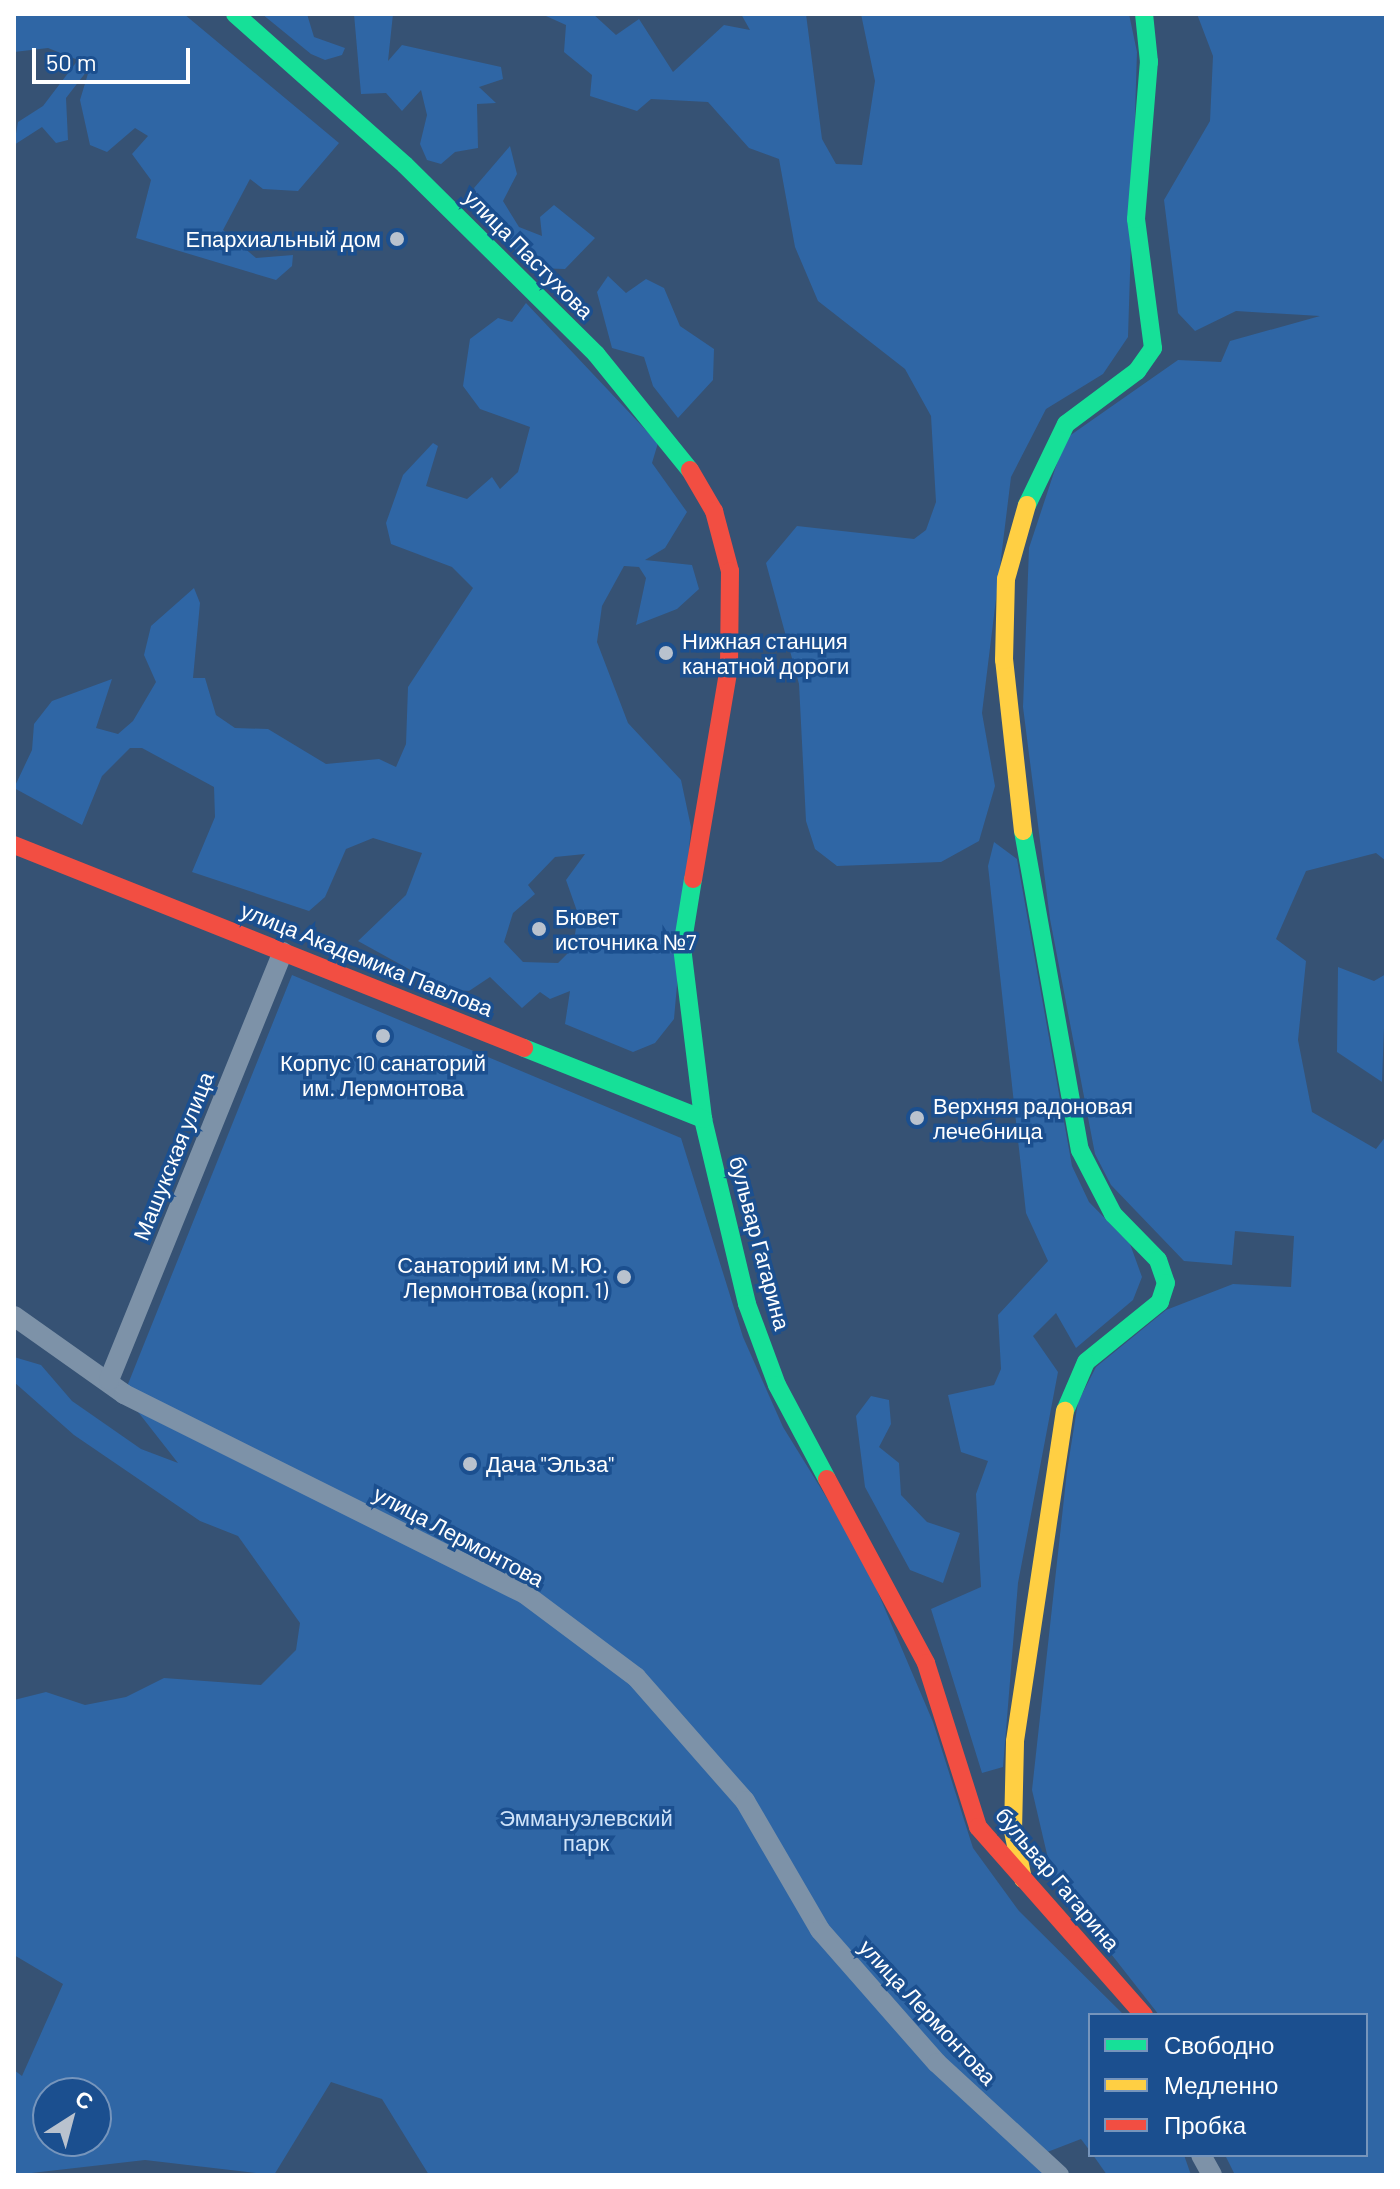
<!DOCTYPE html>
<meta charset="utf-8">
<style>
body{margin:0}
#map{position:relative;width:1400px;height:2189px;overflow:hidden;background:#365274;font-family:Barlow,sans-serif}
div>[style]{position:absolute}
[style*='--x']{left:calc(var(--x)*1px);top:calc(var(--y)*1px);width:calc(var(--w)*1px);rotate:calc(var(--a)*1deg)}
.green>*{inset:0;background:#2f66a5}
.street>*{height:20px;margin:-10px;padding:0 10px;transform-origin:10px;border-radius:10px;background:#7d92a8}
.fast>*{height:18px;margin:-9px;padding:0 9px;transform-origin:9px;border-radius:9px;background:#16e098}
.slow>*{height:18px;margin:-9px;padding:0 9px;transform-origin:9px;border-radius:9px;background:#ffcf43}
.jam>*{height:18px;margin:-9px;padding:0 9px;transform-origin:9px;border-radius:9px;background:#f24e42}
.dots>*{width:22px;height:22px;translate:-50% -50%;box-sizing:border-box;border:4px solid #1b4f8f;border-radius:50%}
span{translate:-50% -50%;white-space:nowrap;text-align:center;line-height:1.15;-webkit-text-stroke:7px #1b4f8f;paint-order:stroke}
.poi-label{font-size:22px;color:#fff}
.right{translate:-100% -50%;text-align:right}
.left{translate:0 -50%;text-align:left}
.street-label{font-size:22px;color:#fff}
.park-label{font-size:22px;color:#cfe3fa}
.frame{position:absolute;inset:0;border:16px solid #fff;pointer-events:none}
.legend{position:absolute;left:1088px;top:2013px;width:280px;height:144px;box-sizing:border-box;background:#1b4f8f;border:2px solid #7695bc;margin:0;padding:10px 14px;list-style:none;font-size:24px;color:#fff}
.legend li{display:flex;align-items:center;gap:16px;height:40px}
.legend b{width:40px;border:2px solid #7695bc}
.north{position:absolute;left:32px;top:2077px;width:80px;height:80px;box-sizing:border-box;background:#1b4f8f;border:2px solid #7695bc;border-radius:50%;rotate:36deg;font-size:22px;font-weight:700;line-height:32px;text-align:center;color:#fff}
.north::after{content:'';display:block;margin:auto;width:28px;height:36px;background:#b9c2ce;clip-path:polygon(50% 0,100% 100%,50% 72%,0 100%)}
.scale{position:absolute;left:32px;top:48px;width:158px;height:36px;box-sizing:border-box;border:4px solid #fff;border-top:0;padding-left:10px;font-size:24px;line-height:28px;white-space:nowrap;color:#fff;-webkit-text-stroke:6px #1b4f8f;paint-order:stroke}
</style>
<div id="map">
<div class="green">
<i style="clip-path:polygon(14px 14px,184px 14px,339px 143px,298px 191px,263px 189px,250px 179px,223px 230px,256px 258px,293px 255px,292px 266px,276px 280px,136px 238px,151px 180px,132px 154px,148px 136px,135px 128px,107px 152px,90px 145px,80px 100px,90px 67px,66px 98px,68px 140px,56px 143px,42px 127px,14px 145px,18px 122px,43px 106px,78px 60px,48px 48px,14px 52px)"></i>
<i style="clip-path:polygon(262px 14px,307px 14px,314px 37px,345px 48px,342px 55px,325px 60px,311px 54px)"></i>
<i style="clip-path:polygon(354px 14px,393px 14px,388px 61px,402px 45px,501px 67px,503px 79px,479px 87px,496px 103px,477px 104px,478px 148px,455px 152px,441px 164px,427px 160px,420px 144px,427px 115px,421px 90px,402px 111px,386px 93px,361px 94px)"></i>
<i style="clip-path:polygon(593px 14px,616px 35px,639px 19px,673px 72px,724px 25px,750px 30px,741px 14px,806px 14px,822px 139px,836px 164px,862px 165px,875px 81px,861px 14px,1129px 14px,1137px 52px,1128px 337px,1103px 374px,1046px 409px,1011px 477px,982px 713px,995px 786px,979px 841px,941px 862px,837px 866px,815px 849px,806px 821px,799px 684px,766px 563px,797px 526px,914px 539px,926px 530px,936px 502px,931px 416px,905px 369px,818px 301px,795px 247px,779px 159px,749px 148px,708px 102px,651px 99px,637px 111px,590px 96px,592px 75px,564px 52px,566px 25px,546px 16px)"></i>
<i style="clip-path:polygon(1197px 14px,1386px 14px,1386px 861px,1376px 853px,1306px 871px,1276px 939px,1306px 961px,1298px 1040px,1312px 1112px,1376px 1149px,1386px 1136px,1386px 2175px,1235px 2175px,1225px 2155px,1366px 2155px,1366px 2015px,1159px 2015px,1053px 1880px,1032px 1790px,1067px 1471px,1078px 1402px,1096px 1367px,1166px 1310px,1233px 1284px,1291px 1287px,1294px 1236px,1235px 1231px,1232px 1265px,1184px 1261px,1111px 1185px,1095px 1154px,1050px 919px,1023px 707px,1029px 548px,1065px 439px,1178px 360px,1221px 362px,1230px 341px,1320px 316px,1236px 311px,1195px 331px,1178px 313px,1164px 200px,1210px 121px,1213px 56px)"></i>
<i style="clip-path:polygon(510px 146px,517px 174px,503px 201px,519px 227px,542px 236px,540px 217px,554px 205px,595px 238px,565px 269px,535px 268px,492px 228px,474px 188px)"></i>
<i style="clip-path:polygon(608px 276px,626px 293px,646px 279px,664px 288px,680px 326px,714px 349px,713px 380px,678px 418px,653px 386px,644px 357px,612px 348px,597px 292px)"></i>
<i style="clip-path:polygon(evenodd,526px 303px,658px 443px,652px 463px,687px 512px,665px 548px,645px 560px,692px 565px,699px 589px,677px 609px,636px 625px,646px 578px,639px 567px,624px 566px,602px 606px,597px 642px,628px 723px,681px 780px,691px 827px,674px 1019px,655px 1043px,633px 1052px,565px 1024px,570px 991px,550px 999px,540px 992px,522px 1008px,490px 977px,469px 991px,445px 989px,358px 941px,406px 895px,422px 853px,373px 838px,346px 849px,325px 897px,309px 911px,192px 872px,215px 817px,214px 787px,142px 748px,130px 748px,102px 776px,82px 825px,14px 788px,32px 750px,34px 724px,52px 701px,112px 679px,96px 728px,118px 734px,133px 721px,156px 682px,144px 655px,151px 626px,194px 588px,200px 603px,193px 678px,205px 678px,216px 715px,235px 728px,268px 729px,326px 764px,379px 759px,396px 767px,406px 744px,408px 687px,473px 588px,452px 567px,391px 544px,386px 523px,403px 475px,433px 443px,438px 446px,426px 486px,467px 499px,492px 477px,500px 489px,518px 472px,530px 427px,480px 409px,463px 386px,470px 339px,498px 318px,512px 322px,526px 303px,585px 854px,566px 880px,578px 914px,573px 948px,558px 963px,523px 962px,504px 942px,513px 913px,535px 894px,528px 885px,555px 857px,585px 854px)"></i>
<i style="clip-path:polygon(994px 842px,1017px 859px,1072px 1166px,1089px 1202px,1130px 1244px,1142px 1277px,1133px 1300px,1076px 1348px,1056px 1313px,1033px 1336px,1058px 1372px,1018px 1583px,1003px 1767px,982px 1773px,931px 1609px,981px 1587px,976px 1494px,988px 1461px,961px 1452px,948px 1395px,994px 1385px,1001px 1369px,998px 1315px,1048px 1261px,1026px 1213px,988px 866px)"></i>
<i style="clip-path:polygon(1338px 967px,1374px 981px,1386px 974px,1382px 1082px,1337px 1052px)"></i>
<i style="clip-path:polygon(evenodd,292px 975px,681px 1138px,743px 1337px,783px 1427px,862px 1555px,933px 1722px,973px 1848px,1019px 1911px,1124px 2015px,1090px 2015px,1090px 2151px,1081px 2139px,1037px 2156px,1059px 2175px,429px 2175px,382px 2099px,331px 2082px,274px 2175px,145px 2160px,14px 2175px,14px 2070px,22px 2076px,63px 1984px,14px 1955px,14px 1700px,46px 1692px,85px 1705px,126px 1697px,164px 1678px,261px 1685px,296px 1650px,300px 1623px,238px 1536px,200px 1521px,74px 1435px,14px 1382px,14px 1357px,41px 1365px,72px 1401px,141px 1449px,178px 1463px,124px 1394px,292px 975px,48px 2093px,96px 2093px,96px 2141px,48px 2141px,48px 2093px)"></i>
<i style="clip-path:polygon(871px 1396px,889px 1400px,891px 1424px,879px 1447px,899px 1463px,901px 1495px,927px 1522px,960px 1533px,943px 1583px,910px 1570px,865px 1487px,856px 1416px)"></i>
<i style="clip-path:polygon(1093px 2155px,1184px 2155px,1191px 2175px,1107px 2175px)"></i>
</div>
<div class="street">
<i style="--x:14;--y:1316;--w:135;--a:35.3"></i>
<i style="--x:124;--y:1394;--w:448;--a:26.5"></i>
<i style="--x:525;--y:1594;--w:139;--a:36.8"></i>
<i style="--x:636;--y:1677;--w:165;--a:48.7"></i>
<i style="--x:745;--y:1801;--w:149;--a:59.8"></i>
<i style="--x:820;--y:1930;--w:177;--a:48.7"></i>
<i style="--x:937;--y:2063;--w:166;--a:42.6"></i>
<i style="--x:109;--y:1380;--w:462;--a:-67.9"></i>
<i style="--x:1201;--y:2155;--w:23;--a:61"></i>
</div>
<div class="fast">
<i style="--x:235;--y:14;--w:227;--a:41.6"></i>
<i style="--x:405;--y:165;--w:269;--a:44.7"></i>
<i style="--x:596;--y:354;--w:149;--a:51"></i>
<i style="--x:1027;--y:505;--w:90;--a:-64.3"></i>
<i style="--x:1066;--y:424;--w:89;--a:-36.7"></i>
<i style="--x:1137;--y:371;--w:28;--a:-55"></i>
<i style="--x:1153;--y:348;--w:130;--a:-97.5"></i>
<i style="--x:1136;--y:219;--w:158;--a:-85.3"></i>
<i style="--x:1149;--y:62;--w:48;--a:-95.9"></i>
<i style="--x:1023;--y:831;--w:324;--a:79.9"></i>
<i style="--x:1080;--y:1150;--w:72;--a:62.7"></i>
<i style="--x:1113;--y:1214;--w:64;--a:45.6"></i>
<i style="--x:1158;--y:1260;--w:24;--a:71"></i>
<i style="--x:1166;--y:1283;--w:20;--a:108"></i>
<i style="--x:1160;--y:1302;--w:95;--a:141"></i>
<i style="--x:1086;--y:1362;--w:53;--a:113.2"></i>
<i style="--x:693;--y:879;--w:69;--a:99.2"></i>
<i style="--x:682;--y:947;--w:173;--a:83"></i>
<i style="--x:703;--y:1119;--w:190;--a:76.6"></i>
<i style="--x:747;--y:1304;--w:86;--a:69.7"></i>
<i style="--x:777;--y:1385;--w:106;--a:62"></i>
<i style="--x:524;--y:1048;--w:193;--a:21.6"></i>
</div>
<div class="slow">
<i style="--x:1023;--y:831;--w:172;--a:-96.3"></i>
<i style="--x:1004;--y:660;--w:81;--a:-88.6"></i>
<i style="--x:1006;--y:579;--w:77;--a:-74.2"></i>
<i style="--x:1023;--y:1879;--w:49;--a:-101.8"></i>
<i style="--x:1013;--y:1831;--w:90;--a:-88.7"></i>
<i style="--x:1015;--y:1741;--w:334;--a:-81.4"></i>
</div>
<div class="jam">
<i style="--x:690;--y:470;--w:48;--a:59.7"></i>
<i style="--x:714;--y:511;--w:62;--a:75.1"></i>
<i style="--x:730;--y:571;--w:96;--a:90.6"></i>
<i style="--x:729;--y:667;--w:215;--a:99.6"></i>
<i style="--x:14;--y:845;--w:549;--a:21.7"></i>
<i style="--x:827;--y:1479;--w:209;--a:61.7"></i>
<i style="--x:926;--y:1663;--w:172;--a:72.4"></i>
<i style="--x:978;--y:1827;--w:251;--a:48.6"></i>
</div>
<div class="dots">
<i style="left:397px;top:239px;background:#b9c2ce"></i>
<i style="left:666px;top:653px;background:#b9c2ce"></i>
<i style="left:539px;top:929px;background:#b9c2ce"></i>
<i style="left:383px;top:1036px;background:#b9c2ce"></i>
<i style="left:917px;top:1118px;background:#b9c2ce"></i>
<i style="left:624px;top:1277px;background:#b9c2ce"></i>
<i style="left:470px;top:1464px;background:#b9c2ce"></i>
</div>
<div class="poi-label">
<span class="right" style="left:381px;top:239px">Епархиальный дом</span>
<span class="left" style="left:682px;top:653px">Нижная станция<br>канатной дороги</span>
<span class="left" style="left:555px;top:929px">Бювет<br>источника №7</span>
<span style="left:383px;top:1075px">Корпус 10 санаторий<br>им. Лермонтова</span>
<span class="left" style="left:933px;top:1118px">Верхняя радоновая<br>лечебница</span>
<span class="right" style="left:608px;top:1277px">Санаторий им. М. Ю.<br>Лермонтова (корп. 1)</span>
<span class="left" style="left:486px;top:1464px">Дача "Эльза"</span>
</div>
<div class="street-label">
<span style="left:529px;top:254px;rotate:45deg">улица Пастухова</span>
<span style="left:367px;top:959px;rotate:22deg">улица Академика Павлова</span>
<span style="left:173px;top:1156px;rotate:-68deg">Машукская улица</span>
<span style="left:760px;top:1243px;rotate:75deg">бульвар Гагарина</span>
<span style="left:459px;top:1536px;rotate:28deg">улица Лермонтова</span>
<span style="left:1058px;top:1879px;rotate:50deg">бульвар Гагарина</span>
<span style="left:928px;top:2012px;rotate:47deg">улица Лермонтова</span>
</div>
<div class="park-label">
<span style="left:586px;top:1830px">Эммануэлевский<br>парк</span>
</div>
<div class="frame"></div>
<ul class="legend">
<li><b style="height:10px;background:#16e098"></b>Свободно</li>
<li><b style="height:10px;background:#ffcf43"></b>Медленно</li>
<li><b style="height:10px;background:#f24e42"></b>Пробка</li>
</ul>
<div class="north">С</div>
<div class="scale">50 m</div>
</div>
